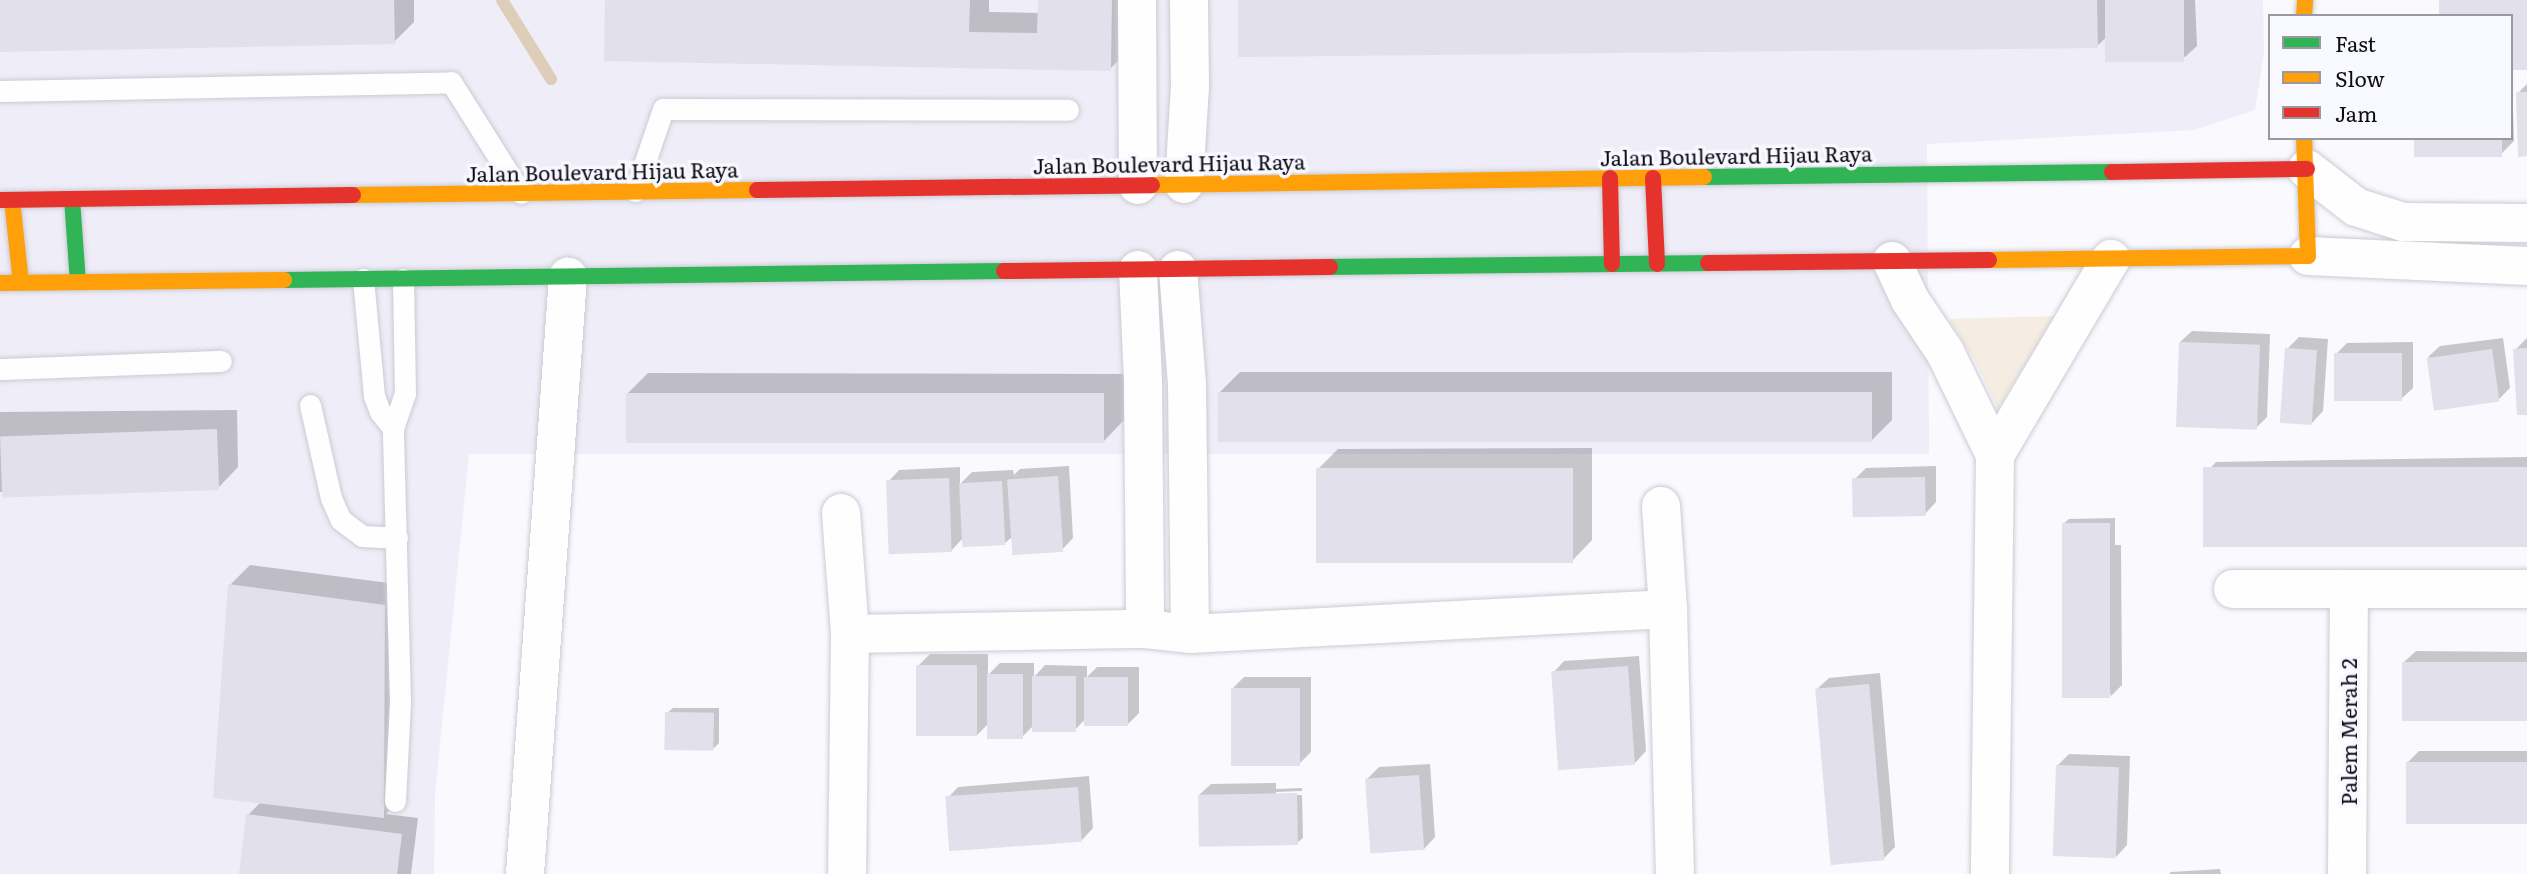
<!DOCTYPE html>
<style>
body{margin:0}
#map{position:relative;width:2527px;height:874px;overflow:hidden;background:#f9f9fe;font-family:Literata,serif}
div>[style]{position:absolute}
[style*='--x']{left:calc(var(--x)*1px);top:calc(var(--y)*1px);width:calc(var(--w)*1px);rotate:calc(var(--a)*1deg)}
.built>*{inset:0;background:#eeedf8}
.green>*{inset:0;background:#f5ece2}
.shadow>*{inset:0;background:#0003}
.stream>*{height:12px;margin:-6px;padding:0 6px;transform-origin:6px;border-radius:6px;background:#deceb9}
.building>*{inset:0;background:#e2e1eb;transform-origin:0 0}
.roads{filter:drop-shadow(0 0 2px #cbcbd3) drop-shadow(0 0 2px #cbcbd3)}
.lane>*{height:21px;margin:-10.5px;padding:0 10.5px;transform-origin:10.5px;border-radius:10.5px;background:#fefeff}
.street>*{height:38px;margin:-19px;padding:0 19px;transform-origin:19px;border-radius:19px;background:#fefeff}
.fast>*{height:16px;margin:-8px;padding:0 8px;transform-origin:8px;border-radius:8px;background:#30b455}
.slow>*{height:16px;margin:-8px;padding:0 8px;transform-origin:8px;border-radius:8px;background:#ff9f0a}
.jam>*{height:16px;margin:-8px;padding:0 8px;transform-origin:8px;border-radius:8px;background:#e5322d}
span{translate:-50% -50%;white-space:nowrap;text-align:center;line-height:1.15;-webkit-text-stroke:7px #f8f8ff;paint-order:stroke}
.street-label{font-size:21px;color:#0c0a15}
.legend{position:absolute;left:2268px;top:14px;width:245px;height:126px;box-sizing:border-box;background:#f8f8ff;border:2px solid #9a99a1;margin:0;padding:9px 12px;list-style:none;font-size:21px;color:#0c0a15}
.legend li{display:flex;align-items:center;gap:14px;height:35px}
.legend b{width:35px;border:2px solid #9a99a1}
</style>
<div id="map">
<div class="built">
<i style="clip-path:polygon(0 0,2263px 0,2264px 53px,2255px 110px,2194px 130px,1927px 144px,1929px 454px,469px 454px,435px 794px,434px 874px,0 874px)"></i>
</div>
<div class="green">
<i style="clip-path:polygon(2054px 316px,1998px 409px,1974px 359px,1949px 319px)"></i>
</div>
<div class="shadow">
<i style="clip-path:polygon(0 0,414px 0,414px 22px,394px 42px,0 50px)"></i>
<i style="clip-path:polygon(607px 0,989px 0,989px 12px,1040px 13px,1040px 0,1131px 0,1130px 48px,1110px 69px)"></i>
<i style="clip-path:polygon(1239px 0,2195px 0,2197px 46px,2185px 57px,2109px 35px,2097px 46px)"></i>
<i style="clip-path:polygon(2512px 81px,2514px 141px,2502px 153px,2416px 138px,2511px 138px)"></i>
<i style="clip-path:polygon(2527px 84px,2527px 155px,2518px 93px)"></i>
<i style="clip-path:polygon(2192px 331px,2270px 334px,2267px 417px,2255px 429px,2180px 342px)"></i>
<i style="clip-path:polygon(2299px 337px,2328px 339px,2323px 411px,2312px 423px,2287px 349px)"></i>
<i style="clip-path:polygon(2503px 338px,2510px 388px,2498px 400px,2428px 357px,2440px 346px)"></i>
<i style="clip-path:polygon(2527px 338px,2527px 413px,2515px 350px)"></i>
<i style="clip-path:polygon(2413px 342px,2413px 388px,2401px 399px,2336px 354px,2347px 343px)"></i>
<i style="clip-path:polygon(1240px 372px,1892px 372px,1892px 420px,1872px 440px,1220px 392px)"></i>
<i style="clip-path:polygon(648px 373px,1124px 374px,1124px 420px,1104px 441px,627px 394px)"></i>
<i style="clip-path:polygon(237px 410px,238px 467px,218px 488px,0 492px,0 412px)"></i>
<i style="clip-path:polygon(1592px 448px,1592px 540px,1572px 561px,1318px 469px,1338px 449px)"></i>
<i style="clip-path:polygon(2527px 457px,2527px 545px,2205px 474px,2216px 462px)"></i>
<i style="clip-path:polygon(1069px 466px,1073px 538px,1062px 550px,1012px 537px,1004px 544px,963px 538px,951px 551px,888px 482px,899px 470px,960px 467px,960px 484px,972px 472px,1013px 470px,1014px 475px,1020px 469px)"></i>
<i style="clip-path:polygon(1936px 466px,1936px 502px,1925px 514px,1854px 480px,1866px 468px)"></i>
<i style="clip-path:polygon(2115px 518px,2115px 545px,2121px 545px,2122px 685px,2111px 696px,2063px 524px,2069px 519px)"></i>
<i style="clip-path:polygon(250px 565px,404px 585px,404px 796px,386px 814px,418px 818px,411px 874px,241px 874px,248px 815px,261px 802px,230px 585px)"></i>
<i style="clip-path:polygon(2416px 651px,2527px 652px,2527px 720px,2404px 662px)"></i>
<i style="clip-path:polygon(930px 654px,988px 654px,988px 675px,1000px 663px,1034px 663px,1034px 677px,1045px 665px,1087px 666px,1087px 677px,1097px 667px,1139px 667px,1139px 713px,1128px 724px,1086px 718px,1075px 730px,1034px 725px,1022px 737px,988px 724px,977px 735px,918px 666px)"></i>
<i style="clip-path:polygon(1639px 656px,1646px 751px,1635px 763px,1553px 673px,1564px 661px)"></i>
<i style="clip-path:polygon(1880px 673px,1895px 847px,1884px 858px,1817px 689px,1829px 678px)"></i>
<i style="clip-path:polygon(1244px 677px,1311px 677px,1311px 752px,1299px 764px,1232px 689px)"></i>
<i style="clip-path:polygon(673px 708px,719px 708px,719px 743px,713px 749px,667px 713px)"></i>
<i style="clip-path:polygon(2419px 751px,2527px 751px,2527px 822px,2407px 763px)"></i>
<i style="clip-path:polygon(2069px 754px,2130px 756px,2127px 845px,2116px 857px,2057px 766px)"></i>
<i style="clip-path:polygon(1430px 764px,1435px 837px,1424px 849px,1367px 779px,1379px 767px)"></i>
<i style="clip-path:polygon(1089px 776px,1093px 828px,1082px 840px,947px 799px,958px 787px)"></i>
<i style="clip-path:polygon(1276px 783px,1276px 789px,1302px 788px,1302px 791px,1276px 792px,1276px 795px,1302px 795px,1303px 838px,1297px 843px,1199px 795px,1211px 784px)"></i>
<i style="clip-path:polygon(2220px 869px,2221px 874px,2169px 874px,2171px 872px)"></i>
</div>
<div class="stream">
<i style="--x:502;--y:0;--w:93;--a:58.2"></i>
</div>
<div class="building">
<i style="clip-path:polygon(0 0,394px 0,395px 44px,0 52px)"></i>
<i style="clip-path:polygon(605px 0,970px 0,969px 32px,1037px 33px,1038px 0,1112px 0,1111px 71px,604px 61px)"></i>
<i style="clip-path:polygon(1238px 0,2097px 0,2098px 48px,1238px 57px)"></i>
<i style="left:2105px;top:0;width:79px;height:62px"></i>
<i style="clip-path:polygon(2439px 0,2527px 0,2527px 70px,2511px 70px,2511px 16px,2439px 16px)"></i>
<i style="clip-path:polygon(2516px 92px,2527px 92px,2527px 156px,2518px 157px)"></i>
<i style="left:2414px;top:138px;width:88px;height:19px"></i>
<i style="left:2179px;top:342px;width:81px;height:85px;rotate:2deg"></i>
<i style="left:2285px;top:348px;width:32px;height:75px;rotate:4deg"></i>
<i style="clip-path:polygon(2527px 348px,2527px 415px,2517px 415px,2513px 349px)"></i>
<i style="left:2492px;top:349px;width:53px;height:66px;rotate:82deg"></i>
<i style="left:2402px;top:353px;width:48px;height:68px;rotate:90deg"></i>
<i style="left:1218px;top:392px;width:654px;height:50px"></i>
<i style="left:626px;top:393px;width:478px;height:50px"></i>
<i style="left:217px;top:429px;width:61px;height:217px;rotate:88deg"></i>
<i style="left:2527px;top:467px;width:80px;height:324px;rotate:90deg"></i>
<i style="left:1316px;top:468px;width:257px;height:95px"></i>
<i style="left:1058px;top:476px;width:76px;height:51px;rotate:86deg"></i>
<i style="left:1925px;top:477px;width:39px;height:73px;rotate:89deg"></i>
<i style="left:949px;top:478px;width:74px;height:63px;rotate:88deg"></i>
<i style="left:1002px;top:481px;width:64px;height:43px;rotate:87deg"></i>
<i style="left:2110px;top:523px;width:175px;height:48px;rotate:90deg"></i>
<i style="clip-path:polygon(228px 584px,385px 605px,384px 818px,213px 798px)"></i>
<i style="left:2402px;top:662px;width:125px;height:59px"></i>
<i style="left:916px;top:665px;width:61px;height:71px"></i>
<i style="left:1628px;top:666px;width:99px;height:77px;rotate:86deg"></i>
<i style="left:987px;top:674px;width:36px;height:65px"></i>
<i style="left:1032px;top:676px;width:44px;height:56px"></i>
<i style="left:1128px;top:677px;width:49px;height:44px;rotate:90deg"></i>
<i style="left:1869px;top:684px;width:177px;height:54px;rotate:85deg"></i>
<i style="left:1231px;top:688px;width:69px;height:78px"></i>
<i style="left:665px;top:712px;width:49px;height:38px;rotate:1deg"></i>
<i style="left:2406px;top:762px;width:121px;height:62px"></i>
<i style="left:2056px;top:765px;width:63px;height:91px;rotate:2deg"></i>
<i style="left:1419px;top:775px;width:75px;height:54px;rotate:86deg"></i>
<i style="left:1078px;top:787px;width:55px;height:133px;rotate:86deg"></i>
<i style="left:1297px;top:793px;width:52px;height:99px;rotate:89deg"></i>
<i style="clip-path:polygon(246px 814px,402px 834px,397px 874px,239px 874px)"></i>
</div>
<div class="roads">
<div class="lane">
<i style="--x:0;--y:91;--w:451;--a:-1.1"></i>
<i style="--x:451;--y:82;--w:131;--a:57.8"></i>
<i style="--x:635;--y:191;--w:87;--a:-71.1"></i>
<i style="--x:663;--y:109;--w:405;--a:0.1"></i>
<i style="--x:363;--y:279;--w:118;--a:84.6"></i>
<i style="--x:374;--y:396;--w:17;--a:69"></i>
<i style="--x:380;--y:412;--w:21;--a:51"></i>
<i style="--x:0;--y:369;--w:221;--a:-2.1"></i>
<i style="--x:310;--y:405;--w:95;--a:77.3"></i>
<i style="--x:331;--y:498;--w:24;--a:66"></i>
<i style="--x:341;--y:520;--w:26;--a:37"></i>
<i style="--x:362;--y:536;--w:35;--a:3"></i>
<i style="--x:395;--y:801;--w:99;--a:-87.1"></i>
<i style="--x:400;--y:702;--w:274;--a:-91.5"></i>
<i style="--x:393;--y:428;--w:36;--a:-71"></i>
<i style="--x:405;--y:394;--w:115;--a:-91"></i>
</div>
<div class="street">
<i style="--x:1137;--y:0;--w:185;--a:89.7"></i>
<i style="--x:2307;--y:169;--w:62;--a:37.8"></i>
<i style="--x:2356;--y:207;--w:49;--a:17.7"></i>
<i style="--x:2403;--y:222;--w:124;--a:0.5"></i>
<i style="--x:1184;--y:184;--w:98;--a:-86.5"></i>
<i style="--x:1190;--y:86;--w:86;--a:-90.7"></i>
<i style="--x:2308;--y:256;--w:219;--a:2.6"></i>
<i style="--x:1892;--y:261;--w:43;--a:65.2"></i>
<i style="--x:1910;--y:300;--w:63;--a:56.1"></i>
<i style="--x:1945;--y:352;--w:114;--a:64.1"></i>
<i style="--x:1995;--y:455;--w:419;--a:90.7"></i>
<i style="--x:1138;--y:270;--w:112;--a:87.4"></i>
<i style="--x:1143;--y:382;--w:247;--a:89.5"></i>
<i style="--x:1178;--y:270;--w:115;--a:85.5"></i>
<i style="--x:1187;--y:385;--w:249;--a:89.3"></i>
<i style="--x:1995;--y:455;--w:228;--a:-59.4"></i>
<i style="--x:1661;--y:506;--w:103;--a:86.1"></i>
<i style="--x:1668;--y:609;--w:265;--a:88.5"></i>
<i style="--x:841;--y:513;--w:121;--a:85.7"></i>
<i style="--x:850;--y:634;--w:240;--a:90.7"></i>
<i style="--x:2233;--y:589;--w:294;--a:0"></i>
<i style="--x:850;--y:634;--w:295;--a:-1"></i>
<i style="--x:1145;--y:629;--w:45;--a:6.3"></i>
<i style="--x:1190;--y:634;--w:479;--a:-3"></i>
<i style="--x:525;--y:874;--w:599;--a:-85.88"></i>
<i style="--x:2347;--y:874;--w:284;--a:-89.6"></i>
</div>
<div class="fast">
<i style="--x:1704;--y:177;--w:408;--a:-0.7"></i>
<i style="--x:72;--y:199;--w:83;--a:85.9"></i>
<i style="--x:1330;--y:267;--w:378;--a:-0.6"></i>
<i style="--x:284;--y:280;--w:720;--a:-0.72"></i>
</div>
<div class="slow">
<i style="--x:2304;--y:16;--w:16;--a:-86"></i>
<i style="--x:1152;--y:185;--w:552;--a:-0.83"></i>
<i style="--x:353;--y:195;--w:404;--a:-0.7"></i>
<i style="--x:12;--y:200;--w:83;--a:83.8"></i>
<i style="--x:1989;--y:260;--w:319;--a:-0.7"></i>
<i style="--x:2308;--y:256;--w:118;--a:-91.9"></i>
<i style="--x:0;--y:283;--w:284;--a:-0.6"></i>
</div>
<div class="jam">
<i style="--x:2112;--y:172;--w:195;--a:-0.9"></i>
<i style="--x:1610;--y:178;--w:86;--a:88.7"></i>
<i style="--x:1653;--y:178;--w:86;--a:87.3"></i>
<i style="--x:757;--y:190;--w:395;--a:-0.7"></i>
<i style="--x:0;--y:200;--w:353;--a:-0.8"></i>
<i style="--x:1708;--y:263;--w:281;--a:-0.6"></i>
<i style="--x:1004;--y:271;--w:326;--a:-0.7"></i>
</div>
</div>
<div class="street-label">
<span style="left:1736px;top:155px;rotate:-1deg">Jalan Boulevard Hijau Raya</span>
<span style="left:1169px;top:163px;rotate:-1deg">Jalan Boulevard Hijau Raya</span>
<span style="left:602px;top:171px;rotate:-1deg">Jalan Boulevard Hijau Raya</span>
<span style="left:2348px;top:732px;rotate:-90deg">Palem Merah 2</span>
</div>
<ul class="legend">
<li><b style="height:9px;background:#30b455"></b>Fast</li>
<li><b style="height:9px;background:#ff9f0a"></b>Slow</li>
<li><b style="height:9px;background:#e5322d"></b>Jam</li>
</ul>
</div>
